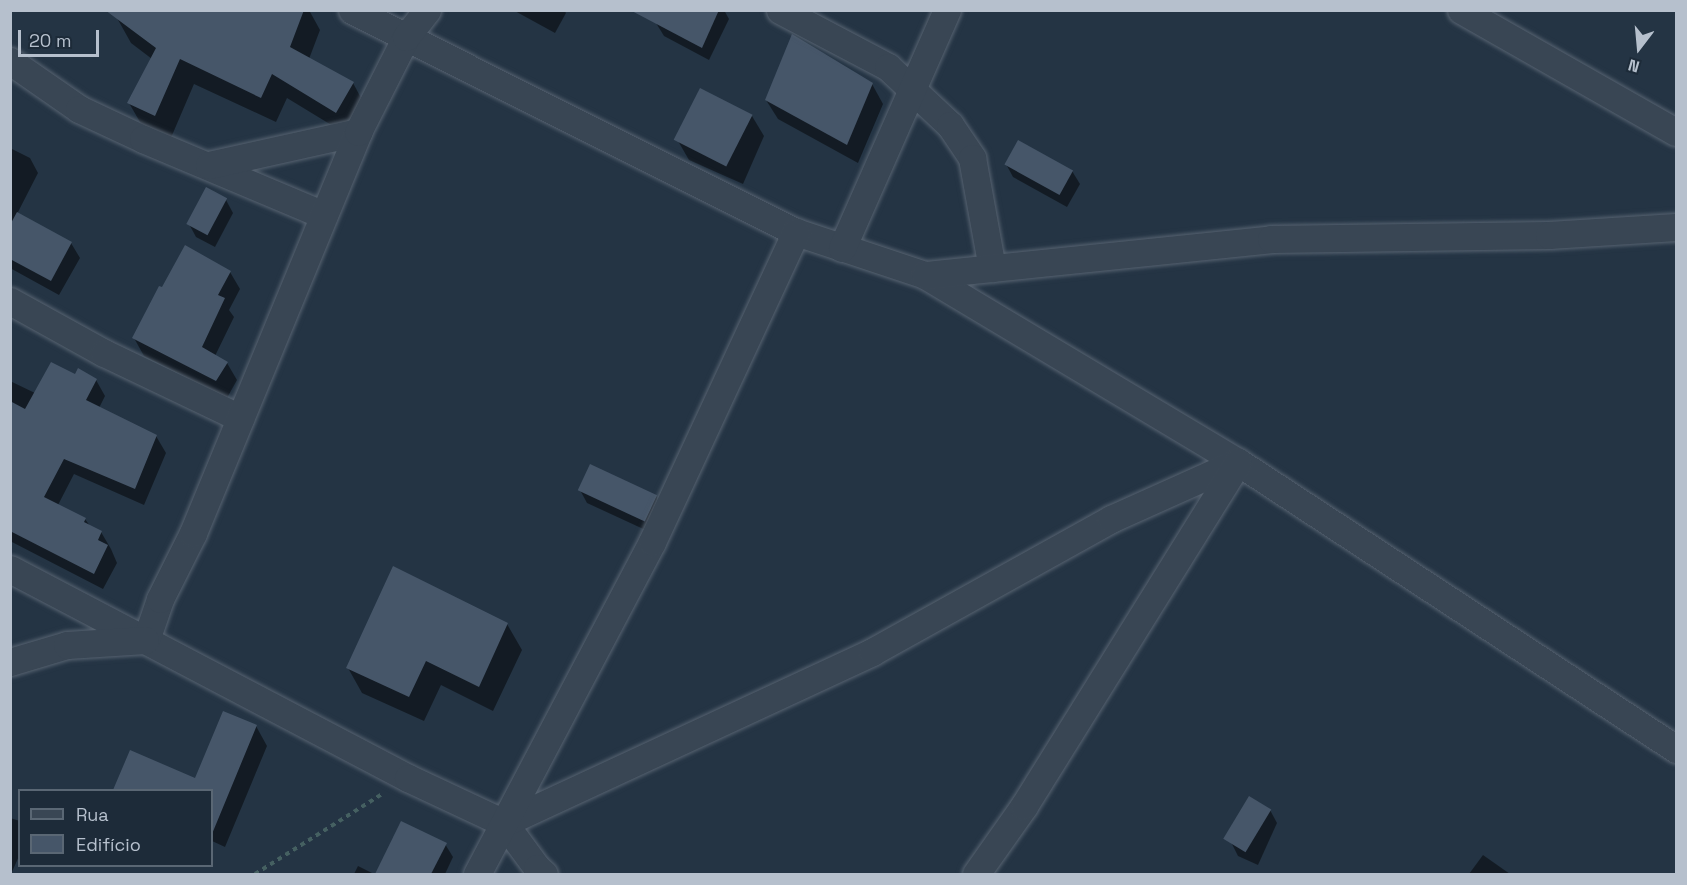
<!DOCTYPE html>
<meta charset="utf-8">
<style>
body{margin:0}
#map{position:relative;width:1687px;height:885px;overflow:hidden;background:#243444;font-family:"Space Grotesk",sans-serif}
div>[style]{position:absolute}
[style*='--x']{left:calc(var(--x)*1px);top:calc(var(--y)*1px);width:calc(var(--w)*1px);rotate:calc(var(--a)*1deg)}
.shadow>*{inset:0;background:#0007}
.building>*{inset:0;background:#465669;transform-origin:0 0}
.path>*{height:4px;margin-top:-2px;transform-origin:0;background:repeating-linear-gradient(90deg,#456061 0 4.5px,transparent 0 9px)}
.roads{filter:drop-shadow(0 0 2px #576371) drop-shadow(0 0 2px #576371)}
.minor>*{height:27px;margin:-13.5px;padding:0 13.5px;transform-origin:13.5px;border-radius:13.5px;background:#394654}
span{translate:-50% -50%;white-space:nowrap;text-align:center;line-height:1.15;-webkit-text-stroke:5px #1d2b39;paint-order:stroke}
.frame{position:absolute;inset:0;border:12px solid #b6c0cd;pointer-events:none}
.legend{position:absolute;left:18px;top:789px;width:195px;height:78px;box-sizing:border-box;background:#1d2b39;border:2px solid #5a6774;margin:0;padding:8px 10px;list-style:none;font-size:18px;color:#b6c0cd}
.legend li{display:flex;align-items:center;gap:12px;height:30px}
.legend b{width:30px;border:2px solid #5a6774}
.north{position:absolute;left:1609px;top:18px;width:60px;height:60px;-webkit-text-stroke:4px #1d2b39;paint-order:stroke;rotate:196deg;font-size:16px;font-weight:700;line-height:24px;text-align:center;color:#b6c0cd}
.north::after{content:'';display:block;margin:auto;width:21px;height:27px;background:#b6c0cd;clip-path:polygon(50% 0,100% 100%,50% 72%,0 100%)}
.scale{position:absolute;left:18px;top:30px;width:81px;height:27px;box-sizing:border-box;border:3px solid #b6c0cd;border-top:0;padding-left:8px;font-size:18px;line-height:21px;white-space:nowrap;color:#b6c0cd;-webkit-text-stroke:4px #1d2b39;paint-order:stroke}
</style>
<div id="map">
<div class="shadow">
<i style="clip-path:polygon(122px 10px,309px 10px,320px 30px,309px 59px,353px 83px,367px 109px,351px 137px,287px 98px,276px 122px,194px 84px,170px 140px,144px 129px,129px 103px,152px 59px,131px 43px,117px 18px)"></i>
<i style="clip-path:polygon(513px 10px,564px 10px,566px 13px,555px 33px)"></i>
<i style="clip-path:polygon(663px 10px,724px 10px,729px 19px,709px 60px,664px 36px,656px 23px)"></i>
<i style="clip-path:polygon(872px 84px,883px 104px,858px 163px,778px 119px,766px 100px)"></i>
<i style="clip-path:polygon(752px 116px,764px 136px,743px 184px,689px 160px,678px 141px)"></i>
<i style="clip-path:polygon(10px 148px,30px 158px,38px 173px,17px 214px,71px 243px,80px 258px,59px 295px,10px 268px)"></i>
<i style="clip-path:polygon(1006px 164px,1072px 171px,1080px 184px,1067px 207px,1013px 177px)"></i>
<i style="clip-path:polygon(226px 200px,233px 213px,215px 247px,196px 237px,189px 224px)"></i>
<i style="clip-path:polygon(230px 272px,240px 289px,229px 310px,234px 317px,215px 356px,227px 363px,237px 380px,227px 398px,144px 356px,134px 338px)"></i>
<i style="clip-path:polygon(75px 376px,96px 380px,105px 396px,99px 408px,156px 436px,166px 453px,144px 505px,74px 474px,58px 505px,85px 519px,90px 526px,101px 532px,111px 549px,117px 563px,103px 589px,10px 541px,10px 381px,35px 393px)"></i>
<i style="clip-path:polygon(580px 490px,656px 496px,663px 509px,652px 533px,587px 503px)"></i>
<i style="clip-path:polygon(507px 624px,522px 650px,493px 711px,441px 685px,424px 721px,362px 693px,348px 668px)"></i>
<i style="clip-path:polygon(256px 726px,267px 746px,225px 847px,212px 841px,212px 790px,119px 790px,117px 787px,196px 780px)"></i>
<i style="clip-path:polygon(1270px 810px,1277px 823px,1258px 865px,1238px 856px,1231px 842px)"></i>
<i style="clip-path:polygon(10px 818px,20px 821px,20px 854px,11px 874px)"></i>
<i style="clip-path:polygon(445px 844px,453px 857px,445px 874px,386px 874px,381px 865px)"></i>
<i style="clip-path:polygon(1483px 855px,1510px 874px,1469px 874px)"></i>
<i style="clip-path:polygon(358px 866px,374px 874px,354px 874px)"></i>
</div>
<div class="building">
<i style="clip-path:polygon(105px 10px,304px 10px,290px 47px,354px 82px,336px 113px,272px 74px,261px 98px,180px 59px,155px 116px,127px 103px,156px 48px)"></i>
<i style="clip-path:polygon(630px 10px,719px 10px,702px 48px)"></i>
<i style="clip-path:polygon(792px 34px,873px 83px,847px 145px,765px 100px)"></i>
<i style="left:700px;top:88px;width:59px;height:58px;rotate:27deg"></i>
<i style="left:1018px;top:140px;width:63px;height:28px;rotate:29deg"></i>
<i style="left:206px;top:187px;width:24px;height:42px;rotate:28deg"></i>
<i style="clip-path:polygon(17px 212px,72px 242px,51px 281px,10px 259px,10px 225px)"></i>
<i style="clip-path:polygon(185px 245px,231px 271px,218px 295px,225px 298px,202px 347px,228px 362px,216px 381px,132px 338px,159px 286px,162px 287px)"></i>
<i style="clip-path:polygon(51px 362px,75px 374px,78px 368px,97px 379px,86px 400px,157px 435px,135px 489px,64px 459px,44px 497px,86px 518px,84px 522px,102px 531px,98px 540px,108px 545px,94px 574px,10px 531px,10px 401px,25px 409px)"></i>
<i style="left:590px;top:464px;width:74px;height:29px;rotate:25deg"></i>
<i style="clip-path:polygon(393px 566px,508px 623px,479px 687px,426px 661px,409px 697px,346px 668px)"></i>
<i style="clip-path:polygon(223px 711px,257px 725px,212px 834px,212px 790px,113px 790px,130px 750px,195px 778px)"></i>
<i style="left:1249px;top:796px;width:26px;height:50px;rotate:31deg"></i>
<i style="clip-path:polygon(401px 821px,447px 843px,431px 874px,375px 874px)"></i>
</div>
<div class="path">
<i style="--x:255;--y:874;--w:150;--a:-32.2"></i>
</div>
<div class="roads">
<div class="minor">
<i style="--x:352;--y:10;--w:496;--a:26.6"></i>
<i style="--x:796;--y:232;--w:136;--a:18.4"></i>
<i style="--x:925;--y:275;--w:365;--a:30.9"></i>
<i style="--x:1238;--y:462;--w:524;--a:33.23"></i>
<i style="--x:780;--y:10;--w:122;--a:27.8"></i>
<i style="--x:888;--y:67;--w:85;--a:43.1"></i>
<i style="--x:950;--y:125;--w:40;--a:56"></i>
<i style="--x:972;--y:158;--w:112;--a:79.7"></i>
<i style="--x:1461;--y:10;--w:247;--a:29.6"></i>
<i style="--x:10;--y:61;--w:84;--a:34.8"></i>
<i style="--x:79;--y:109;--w:71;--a:25.1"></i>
<i style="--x:143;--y:139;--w:196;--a:22.8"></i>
<i style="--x:209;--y:165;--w:153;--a:-12.5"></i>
<i style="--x:842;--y:248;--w:260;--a:-66.2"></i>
<i style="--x:925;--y:275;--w:348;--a:-5.9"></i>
<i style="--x:1271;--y:239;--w:278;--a:-0.8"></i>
<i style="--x:1549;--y:235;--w:127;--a:-3.6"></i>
<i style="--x:10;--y:301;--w:107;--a:29"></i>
<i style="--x:104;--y:353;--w:151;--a:25.5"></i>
<i style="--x:10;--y:569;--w:450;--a:27.7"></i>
<i style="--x:408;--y:778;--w:106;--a:25.1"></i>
<i style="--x:504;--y:823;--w:56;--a:53.7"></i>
<i style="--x:537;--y:868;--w:9;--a:41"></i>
<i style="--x:146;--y:640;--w:43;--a:-71.1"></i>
<i style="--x:160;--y:599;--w:74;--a:-63.4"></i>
<i style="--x:193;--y:533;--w:434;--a:-67.6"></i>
<i style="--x:358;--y:132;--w:106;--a:-63.2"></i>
<i style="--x:406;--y:37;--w:34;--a:-52"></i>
<i style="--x:10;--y:662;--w:59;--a:-16.6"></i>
<i style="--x:67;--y:645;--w:78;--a:-3.7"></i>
<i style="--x:504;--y:823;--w:406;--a:-24.9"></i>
<i style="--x:872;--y:652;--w:274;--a:-29.1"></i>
<i style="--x:1111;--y:519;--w:139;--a:-24.2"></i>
<i style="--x:477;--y:874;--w:375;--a:-62.2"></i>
<i style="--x:652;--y:542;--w:342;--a:-65.1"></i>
<i style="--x:976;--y:874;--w:83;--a:-54.8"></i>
<i style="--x:1024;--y:806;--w:405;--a:-58.1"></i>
</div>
</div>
<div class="frame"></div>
<ul class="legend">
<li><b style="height:8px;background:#394654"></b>Rua</li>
<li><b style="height:16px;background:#465669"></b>Edifício</li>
</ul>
<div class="north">N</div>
<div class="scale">20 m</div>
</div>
